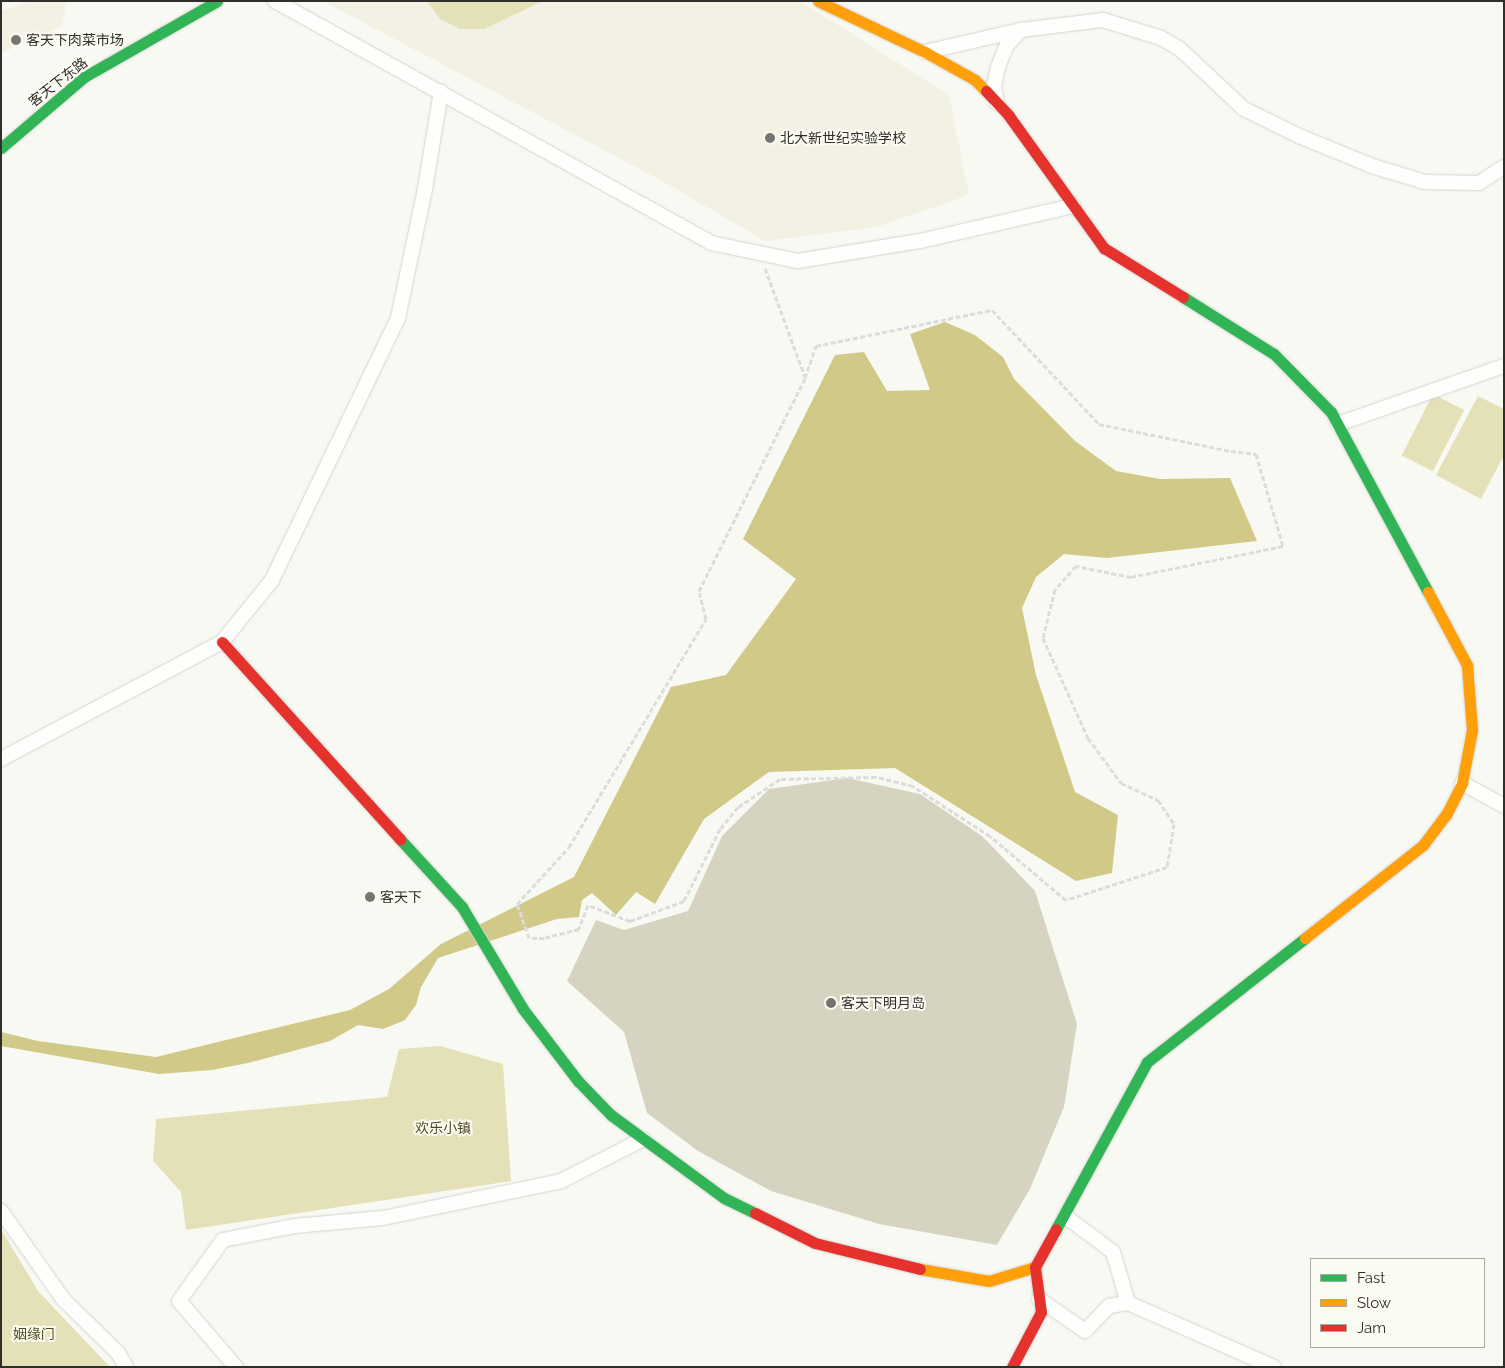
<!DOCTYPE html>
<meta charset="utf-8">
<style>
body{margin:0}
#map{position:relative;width:1505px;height:1368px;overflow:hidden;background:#f9f9f4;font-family:Raleway,"Noto Sans SC",sans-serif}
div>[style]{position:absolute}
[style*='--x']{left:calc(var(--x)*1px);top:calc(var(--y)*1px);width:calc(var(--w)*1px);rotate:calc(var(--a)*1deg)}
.built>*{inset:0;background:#f2f1e4}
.green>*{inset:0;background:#e4e0b8;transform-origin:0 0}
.water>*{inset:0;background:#d1c987}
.building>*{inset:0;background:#d6d4c0}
.path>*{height:3px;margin-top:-1.5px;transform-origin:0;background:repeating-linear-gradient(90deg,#dcdcda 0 5px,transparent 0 7.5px)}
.roads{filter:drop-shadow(0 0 1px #d4d4d0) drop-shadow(0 0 1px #d4d4d0)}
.street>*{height:14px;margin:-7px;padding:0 7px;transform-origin:7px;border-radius:7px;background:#fefefd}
.fast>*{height:11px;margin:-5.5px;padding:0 5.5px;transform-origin:5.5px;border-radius:5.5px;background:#30b455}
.slow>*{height:11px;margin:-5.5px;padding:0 5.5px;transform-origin:5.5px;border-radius:5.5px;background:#ff9f0a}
.jam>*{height:11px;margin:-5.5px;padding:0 5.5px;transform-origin:5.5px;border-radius:5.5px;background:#e5322d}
.dots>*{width:14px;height:14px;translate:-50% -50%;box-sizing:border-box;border:2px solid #fcfbf1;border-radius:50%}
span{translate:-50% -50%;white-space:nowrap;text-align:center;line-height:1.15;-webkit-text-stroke:4px #fcfbf1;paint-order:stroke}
.poi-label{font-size:14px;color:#2f2e2b}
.left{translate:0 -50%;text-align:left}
.street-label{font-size:14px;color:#2f2e2b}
.park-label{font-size:14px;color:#4e4a22}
.frame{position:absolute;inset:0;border:2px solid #2f2e2b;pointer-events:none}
.legend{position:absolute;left:1310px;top:1258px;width:175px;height:90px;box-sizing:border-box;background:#fcfbf1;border:1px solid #aaa9a2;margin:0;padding:6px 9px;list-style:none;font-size:15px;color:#2f2e2b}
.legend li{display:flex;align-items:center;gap:10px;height:25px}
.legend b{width:25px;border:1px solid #aaa9a2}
</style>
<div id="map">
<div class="built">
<i style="clip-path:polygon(32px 1px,67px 1px,61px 27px,1px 53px,1px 11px)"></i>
<i style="clip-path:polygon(323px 1px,800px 1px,949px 95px,969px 195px,877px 227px,765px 241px,664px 182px)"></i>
</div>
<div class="green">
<i style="clip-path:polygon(427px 1px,543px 1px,484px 29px,460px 29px,440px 19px)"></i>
<i style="left:1433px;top:394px;width:35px;height:69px;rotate:27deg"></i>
<i style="clip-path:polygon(1478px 396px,1504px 409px,1504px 455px,1481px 499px,1436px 475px)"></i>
<i style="clip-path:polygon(440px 1046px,503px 1064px,511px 1181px,186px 1230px,181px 1192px,153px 1161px,156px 1119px,387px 1097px,399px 1049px)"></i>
<i style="clip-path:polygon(1px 1229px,38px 1291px,110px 1367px,1px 1367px)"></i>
</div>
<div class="water">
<i style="clip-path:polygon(945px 322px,975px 335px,1003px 357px,1014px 379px,1075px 441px,1116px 471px,1160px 479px,1230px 478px,1257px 541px,1107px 558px,1064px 554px,1036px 577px,1022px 608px,1036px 675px,1075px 792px,1118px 815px,1112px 873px,1076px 881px,895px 768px,769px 772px,704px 819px,655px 904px,636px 892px,616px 915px,592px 893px,582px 900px,579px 917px,557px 919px,438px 958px,421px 987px,416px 1005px,405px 1020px,383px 1029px,358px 1025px,330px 1041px,248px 1063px,212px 1070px,159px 1074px,1px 1046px,1px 1032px,38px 1041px,156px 1057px,350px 1010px,389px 989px,441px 944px,574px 877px,671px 687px,726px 675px,796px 579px,743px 539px,835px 355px,864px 352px,887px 391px,930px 390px,910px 334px)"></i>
</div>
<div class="building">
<i style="clip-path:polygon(847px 778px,920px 794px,982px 836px,1035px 891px,1077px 1024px,1064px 1107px,1030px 1189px,997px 1245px,879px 1224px,771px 1191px,698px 1151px,647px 1113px,624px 1032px,567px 981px,596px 920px,624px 930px,688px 911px,722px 836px,769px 789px)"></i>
</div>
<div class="path">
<i style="--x:765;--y:268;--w:116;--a:69.8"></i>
<i style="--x:992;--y:310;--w:156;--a:46.8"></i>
<i style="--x:1099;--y:424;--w:135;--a:11.6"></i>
<i style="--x:1231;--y:451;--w:25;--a:7"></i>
<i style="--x:1256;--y:454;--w:96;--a:73.6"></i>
<i style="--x:1283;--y:546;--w:155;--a:168.5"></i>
<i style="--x:1131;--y:577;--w:56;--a:-168.7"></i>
<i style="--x:1076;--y:566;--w:31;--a:132"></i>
<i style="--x:1055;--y:589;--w:50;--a:103.8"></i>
<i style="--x:1043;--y:638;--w:110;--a:65.8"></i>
<i style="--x:1088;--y:738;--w:56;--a:53.7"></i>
<i style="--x:1121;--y:783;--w:41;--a:24.7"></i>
<i style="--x:1158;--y:800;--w:29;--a:56"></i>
<i style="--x:1174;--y:824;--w:44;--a:99.2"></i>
<i style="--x:1167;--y:867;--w:106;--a:161.9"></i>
<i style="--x:1066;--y:900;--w:99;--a:-139.9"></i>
<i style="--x:990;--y:836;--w:92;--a:-147"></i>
<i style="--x:913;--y:786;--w:38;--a:-166"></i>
<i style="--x:876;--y:777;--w:96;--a:178.8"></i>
<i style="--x:780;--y:779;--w:50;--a:146.3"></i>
<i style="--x:738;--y:807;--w:28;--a:129"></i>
<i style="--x:720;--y:829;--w:80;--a:116.6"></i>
<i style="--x:684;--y:901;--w:58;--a:159.7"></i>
<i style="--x:630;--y:921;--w:45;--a:-159.1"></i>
<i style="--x:588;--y:905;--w:26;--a:111"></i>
<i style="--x:579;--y:929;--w:36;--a:166"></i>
<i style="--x:544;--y:938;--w:15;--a:180"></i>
<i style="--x:529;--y:938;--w:36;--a:-109"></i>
<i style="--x:517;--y:904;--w:77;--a:-47.6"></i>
<i style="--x:569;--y:847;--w:266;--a:-59"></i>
<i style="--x:706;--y:619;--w:29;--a:-104"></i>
<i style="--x:699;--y:591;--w:238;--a:-63.5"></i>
<i style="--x:805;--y:378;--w:34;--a:-71"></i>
<i style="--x:816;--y:346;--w:180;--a:-11.6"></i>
</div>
<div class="roads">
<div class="street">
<i style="--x:275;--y:1;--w:499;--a:29"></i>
<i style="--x:711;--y:243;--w:89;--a:11.7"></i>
<i style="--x:798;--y:261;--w:124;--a:-9.3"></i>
<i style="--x:920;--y:241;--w:157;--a:-12.9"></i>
<i style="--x:925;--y:52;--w:98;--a:-12.9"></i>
<i style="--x:1021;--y:30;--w:83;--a:-7"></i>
<i style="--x:1103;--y:20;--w:61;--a:17.2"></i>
<i style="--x:1161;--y:38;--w:22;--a:30"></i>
<i style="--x:1180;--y:49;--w:88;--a:43.2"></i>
<i style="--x:1244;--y:109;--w:61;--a:26.1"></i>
<i style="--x:1299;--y:136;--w:82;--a:22.2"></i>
<i style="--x:1375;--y:167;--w:52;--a:16.7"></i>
<i style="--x:1425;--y:182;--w:54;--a:1.1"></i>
<i style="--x:1479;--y:183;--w:30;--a:-33"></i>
<i style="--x:997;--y:103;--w:17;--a:-100"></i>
<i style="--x:994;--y:86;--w:19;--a:-78"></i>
<i style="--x:998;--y:67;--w:24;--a:-68"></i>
<i style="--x:1007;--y:45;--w:21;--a:-47"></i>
<i style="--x:1338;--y:424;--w:176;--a:-19.3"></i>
<i style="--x:1;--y:759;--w:250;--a:-27.9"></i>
<i style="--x:222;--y:642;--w:80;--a:-51.1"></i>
<i style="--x:272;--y:580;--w:291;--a:-64.3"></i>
<i style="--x:398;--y:318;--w:132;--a:-78.2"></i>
<i style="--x:425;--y:189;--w:99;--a:-80.7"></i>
<i style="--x:1462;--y:783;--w:48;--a:28.7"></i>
<i style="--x:1;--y:1211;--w:108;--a:54.8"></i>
<i style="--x:63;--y:1299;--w:77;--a:44.5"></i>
<i style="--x:118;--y:1353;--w:16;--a:60"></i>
<i style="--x:1065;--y:1216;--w:60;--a:36.9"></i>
<i style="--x:1113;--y:1252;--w:53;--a:73.6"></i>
<i style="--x:1039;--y:1299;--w:56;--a:34.8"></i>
<i style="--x:1085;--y:1331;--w:35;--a:-46"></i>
<i style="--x:1109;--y:1306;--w:19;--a:-9"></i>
<i style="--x:1128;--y:1303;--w:159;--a:23.7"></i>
<i style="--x:236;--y:1367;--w:87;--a:-130.8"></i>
<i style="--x:179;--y:1301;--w:75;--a:-54.2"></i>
<i style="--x:223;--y:1240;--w:72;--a:-11.2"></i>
<i style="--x:294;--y:1226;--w:89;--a:-5.1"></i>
<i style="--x:383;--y:1218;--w:182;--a:-11.7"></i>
<i style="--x:561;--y:1181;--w:92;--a:-27.1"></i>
</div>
<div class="fast">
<i style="--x:1;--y:148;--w:109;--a:-40.5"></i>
<i style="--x:84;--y:77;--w:153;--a:-29.7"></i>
<i style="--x:1183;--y:297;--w:107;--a:32.1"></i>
<i style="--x:1274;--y:354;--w:81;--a:45.5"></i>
<i style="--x:1331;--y:412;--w:204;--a:61.7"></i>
<i style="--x:400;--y:839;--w:92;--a:47.6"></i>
<i style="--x:462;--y:907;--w:119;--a:59.1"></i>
<i style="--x:523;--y:1009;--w:91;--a:52.6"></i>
<i style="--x:578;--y:1081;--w:47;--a:45.9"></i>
<i style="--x:611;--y:1115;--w:140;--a:36.3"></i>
<i style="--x:724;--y:1198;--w:34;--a:26"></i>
<i style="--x:1056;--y:1229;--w:190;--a:-61.4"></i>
<i style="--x:1147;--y:1062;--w:201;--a:-38.1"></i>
</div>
<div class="slow">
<i style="--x:818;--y:1;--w:119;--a:25.5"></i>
<i style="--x:925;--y:52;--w:57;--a:29.2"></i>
<i style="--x:975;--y:80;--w:16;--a:45"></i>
<i style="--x:1305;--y:938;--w:150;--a:-38.2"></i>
<i style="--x:1423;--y:845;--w:38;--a:-53"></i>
<i style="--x:1446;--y:815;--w:36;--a:-63"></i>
<i style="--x:1462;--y:783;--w:54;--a:-79.3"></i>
<i style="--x:1472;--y:730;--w:65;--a:-94.4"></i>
<i style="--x:1467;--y:665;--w:83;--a:-118.1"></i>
<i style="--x:920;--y:1269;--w:70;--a:9.9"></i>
<i style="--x:989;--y:1281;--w:48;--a:-16.9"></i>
</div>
<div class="jam">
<i style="--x:986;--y:91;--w:34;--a:47"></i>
<i style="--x:1009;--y:116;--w:163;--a:54.3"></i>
<i style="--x:1104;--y:248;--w:93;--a:31.8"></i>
<i style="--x:222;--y:642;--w:266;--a:47.9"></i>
<i style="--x:755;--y:1213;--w:67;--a:26.6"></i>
<i style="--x:815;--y:1243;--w:108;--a:13.9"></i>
<i style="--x:1012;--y:1367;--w:62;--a:-62.2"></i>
<i style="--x:1041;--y:1312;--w:45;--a:-97.6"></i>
<i style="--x:1035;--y:1267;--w:43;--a:-61.1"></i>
</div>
</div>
<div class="dots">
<i style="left:16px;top:40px;background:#767571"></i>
<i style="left:770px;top:138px;background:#767571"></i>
<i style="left:370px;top:897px;background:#767571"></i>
<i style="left:831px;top:1003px;background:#767571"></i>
</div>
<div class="poi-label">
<span class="left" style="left:26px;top:40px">客天下肉菜市场</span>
<span class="left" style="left:780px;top:138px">北大新世纪实验学校</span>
<span class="left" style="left:380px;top:897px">客天下</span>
<span class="left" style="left:841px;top:1003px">客天下明月岛</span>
</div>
<div class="street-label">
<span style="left:58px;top:82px;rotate:-38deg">客天下东路</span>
</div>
<div class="park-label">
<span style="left:443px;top:1128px">欢乐小镇</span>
<span style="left:34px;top:1334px">姻缘门</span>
</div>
<div class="frame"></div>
<ul class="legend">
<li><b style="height:6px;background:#30b455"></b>Fast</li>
<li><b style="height:6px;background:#ff9f0a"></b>Slow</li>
<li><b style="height:6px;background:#e5322d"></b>Jam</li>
</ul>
</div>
